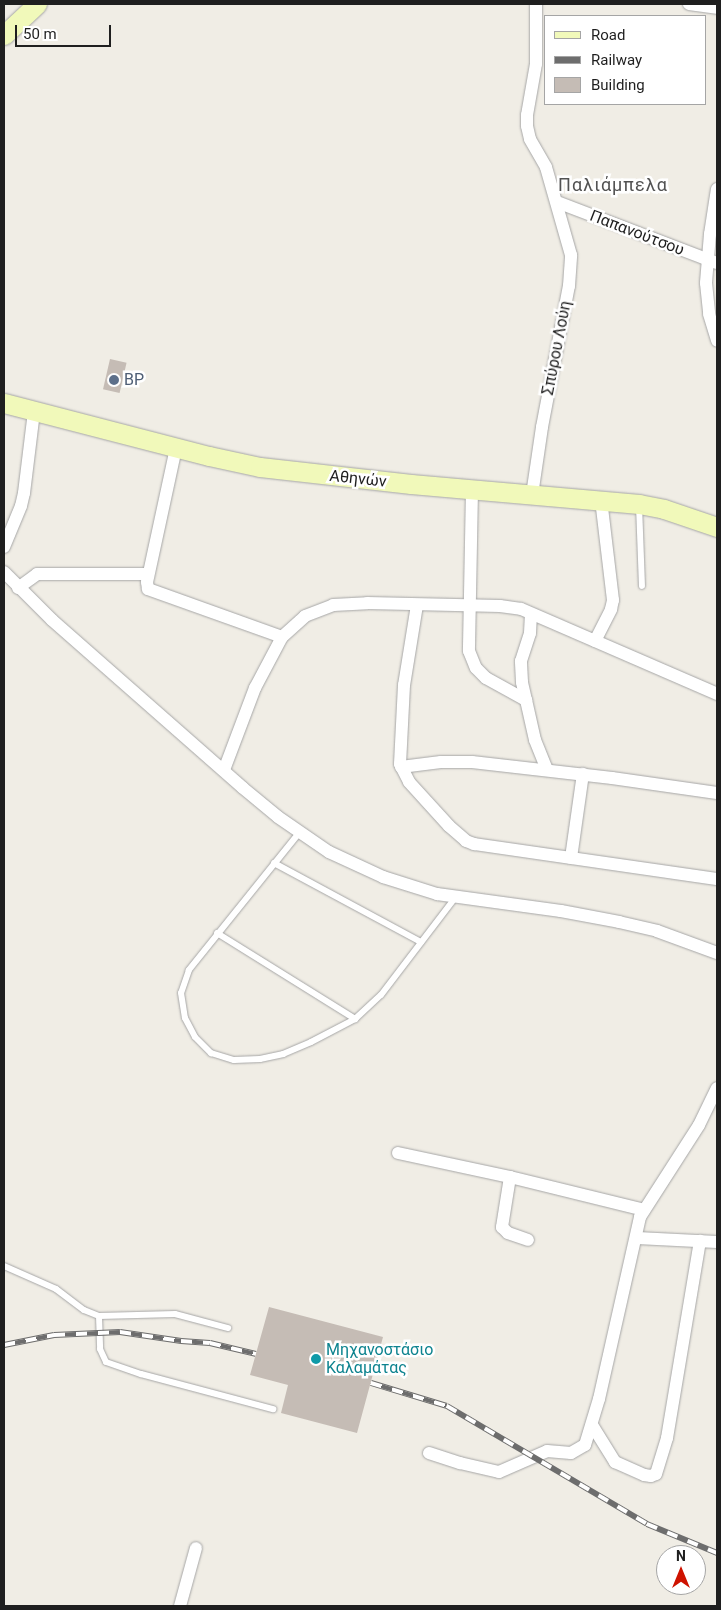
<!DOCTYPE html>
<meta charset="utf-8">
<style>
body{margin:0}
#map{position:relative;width:721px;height:1610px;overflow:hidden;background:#f0ede5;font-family:Roboto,sans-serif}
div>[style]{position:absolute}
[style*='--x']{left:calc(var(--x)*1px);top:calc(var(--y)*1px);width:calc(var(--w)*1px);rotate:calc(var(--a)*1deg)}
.building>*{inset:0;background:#c5bcb5;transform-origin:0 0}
.roads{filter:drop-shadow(0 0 1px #a6a6a6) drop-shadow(0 0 1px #a6a6a6)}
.lane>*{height:6px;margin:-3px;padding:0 3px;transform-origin:3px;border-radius:3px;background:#fff}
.street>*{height:12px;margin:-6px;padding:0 6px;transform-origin:6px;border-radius:6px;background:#fff}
.secondary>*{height:19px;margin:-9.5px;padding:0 9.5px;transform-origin:9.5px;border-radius:9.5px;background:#f1f9ba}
.rail>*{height:5.5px;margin-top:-2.75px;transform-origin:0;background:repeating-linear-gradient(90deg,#fff 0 11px,#6d6d6d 0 22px);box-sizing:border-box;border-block:1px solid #6d6d6d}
.dots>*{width:14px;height:14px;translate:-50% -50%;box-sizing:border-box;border:2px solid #fff;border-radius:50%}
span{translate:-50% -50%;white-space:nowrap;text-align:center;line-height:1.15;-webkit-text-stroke:5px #fff;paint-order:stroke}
.street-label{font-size:16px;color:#1f1f1f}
.service-label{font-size:16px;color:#4e5e75}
.left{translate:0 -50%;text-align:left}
.culture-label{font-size:16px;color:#0d838f}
.neighbourhood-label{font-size:18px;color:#525252;letter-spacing:1px}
.frame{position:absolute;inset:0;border:5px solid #1f1f1f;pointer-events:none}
.legend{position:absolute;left:544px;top:15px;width:162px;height:90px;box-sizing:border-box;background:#fff;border:1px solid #a5a5a5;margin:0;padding:6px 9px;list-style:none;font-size:15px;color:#1f1f1f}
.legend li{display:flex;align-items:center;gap:10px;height:25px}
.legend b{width:25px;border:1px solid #a5a5a5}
.north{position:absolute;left:656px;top:1545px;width:50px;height:50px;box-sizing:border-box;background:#fff;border:1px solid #a5a5a5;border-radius:50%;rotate:0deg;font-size:14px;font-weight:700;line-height:20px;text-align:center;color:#1f1f1f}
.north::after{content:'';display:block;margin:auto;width:18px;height:22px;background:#ce1200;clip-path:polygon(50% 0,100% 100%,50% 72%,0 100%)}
.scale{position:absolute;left:15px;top:25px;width:96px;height:22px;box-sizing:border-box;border:2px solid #1f1f1f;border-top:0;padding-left:6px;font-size:15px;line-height:18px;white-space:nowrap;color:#1f1f1f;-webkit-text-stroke:4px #fff;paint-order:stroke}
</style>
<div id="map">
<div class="building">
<i style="left:110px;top:359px;width:17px;height:31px;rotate:13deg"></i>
<i style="clip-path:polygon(269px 1307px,383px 1337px,357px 1433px,281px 1413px,288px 1385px,250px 1375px)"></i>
</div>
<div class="roads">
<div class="lane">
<i style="--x:639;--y:505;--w:81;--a:87.9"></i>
<i style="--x:299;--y:833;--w:176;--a:128.8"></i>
<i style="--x:189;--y:970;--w:24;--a:109"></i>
<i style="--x:181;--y:993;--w:25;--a:81"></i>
<i style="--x:185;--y:1018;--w:21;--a:62"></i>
<i style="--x:195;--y:1037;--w:23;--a:45"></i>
<i style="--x:211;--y:1053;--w:24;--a:17"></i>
<i style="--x:234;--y:1060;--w:26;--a:-2"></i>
<i style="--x:260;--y:1059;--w:24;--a:-12"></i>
<i style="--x:283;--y:1054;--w:30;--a:-23"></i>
<i style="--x:311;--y:1042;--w:50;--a:-27.6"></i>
<i style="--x:355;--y:1019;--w:35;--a:-43"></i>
<i style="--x:381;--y:995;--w:122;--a:-52.7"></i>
<i style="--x:274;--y:863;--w:167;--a:28.3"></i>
<i style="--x:217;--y:933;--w:163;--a:31.9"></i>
<i style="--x:4;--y:1266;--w:57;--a:23.9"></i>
<i style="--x:56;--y:1289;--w:35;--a:37"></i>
<i style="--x:84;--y:1310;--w:16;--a:22"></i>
<i style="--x:99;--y:1316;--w:76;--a:-1.5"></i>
<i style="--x:175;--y:1314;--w:55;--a:14.8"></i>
<i style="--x:99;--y:1316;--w:33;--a:88"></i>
<i style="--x:100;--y:1349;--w:14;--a:65"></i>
<i style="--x:106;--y:1362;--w:37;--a:19"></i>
<i style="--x:141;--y:1374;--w:137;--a:14.9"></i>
</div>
<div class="street">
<i style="--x:689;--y:4;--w:28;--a:8"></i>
<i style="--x:717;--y:189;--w:46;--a:98.8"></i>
<i style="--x:710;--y:234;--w:49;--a:94.7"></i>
<i style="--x:706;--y:283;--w:31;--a:84"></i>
<i style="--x:709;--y:314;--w:28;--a:73"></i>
<i style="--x:557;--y:202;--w:171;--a:20.9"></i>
<i style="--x:176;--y:448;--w:137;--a:102.2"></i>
<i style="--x:147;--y:582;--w:7;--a:82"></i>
<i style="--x:148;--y:589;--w:142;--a:19.7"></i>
<i style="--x:472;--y:490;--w:161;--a:91.1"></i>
<i style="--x:469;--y:651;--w:18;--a:68"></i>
<i style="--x:476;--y:668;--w:14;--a:45"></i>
<i style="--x:486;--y:678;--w:46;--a:28.8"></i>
<i style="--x:526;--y:700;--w:41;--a:77.3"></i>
<i style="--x:535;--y:740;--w:32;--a:68"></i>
<i style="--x:532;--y:495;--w:69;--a:-81.6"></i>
<i style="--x:542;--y:427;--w:144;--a:-79.2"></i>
<i style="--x:569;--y:286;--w:31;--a:-86"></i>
<i style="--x:571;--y:255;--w:91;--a:-105.9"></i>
<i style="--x:546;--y:167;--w:32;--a:-120"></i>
<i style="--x:530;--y:139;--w:13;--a:-103"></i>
<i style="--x:527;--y:126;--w:11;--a:-90"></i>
<i style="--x:527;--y:115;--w:52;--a:-80"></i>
<i style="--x:536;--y:64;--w:60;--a:-90"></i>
<i style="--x:4;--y:547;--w:44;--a:-67.5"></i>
<i style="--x:21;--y:506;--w:13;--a:-77"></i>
<i style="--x:24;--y:493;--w:83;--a:-83"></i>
<i style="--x:4;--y:572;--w:68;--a:45"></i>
<i style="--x:52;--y:620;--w:254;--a:41.3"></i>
<i style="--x:243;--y:788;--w:45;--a:39.6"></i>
<i style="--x:278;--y:817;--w:62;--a:34.5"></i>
<i style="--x:329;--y:852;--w:60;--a:24.8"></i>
<i style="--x:383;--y:877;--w:57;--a:17.5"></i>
<i style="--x:437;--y:894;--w:125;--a:7.8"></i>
<i style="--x:561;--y:911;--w:59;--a:10.7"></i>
<i style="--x:619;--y:922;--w:39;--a:13"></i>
<i style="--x:657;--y:931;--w:64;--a:20.1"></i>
<i style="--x:18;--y:588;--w:24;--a:-36"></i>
<i style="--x:37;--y:574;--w:111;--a:0"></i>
<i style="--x:417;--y:605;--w:81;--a:99.2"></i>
<i style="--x:404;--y:685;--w:79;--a:92.9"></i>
<i style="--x:400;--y:764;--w:20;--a:63"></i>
<i style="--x:409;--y:782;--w:59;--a:47.7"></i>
<i style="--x:449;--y:826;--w:23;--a:41"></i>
<i style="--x:466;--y:841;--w:9;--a:21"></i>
<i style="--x:474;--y:844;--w:246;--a:8.2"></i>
<i style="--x:595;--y:641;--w:36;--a:-63"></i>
<i style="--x:611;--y:609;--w:9;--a:-77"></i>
<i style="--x:613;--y:600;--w:101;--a:-96.8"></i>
<i style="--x:526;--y:700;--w:18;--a:-103"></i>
<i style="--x:522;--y:682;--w:21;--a:-93"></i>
<i style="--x:521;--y:661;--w:29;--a:-72"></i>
<i style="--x:530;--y:633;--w:19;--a:-87"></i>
<i style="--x:401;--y:767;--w:40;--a:-7.1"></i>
<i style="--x:441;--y:762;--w:31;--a:0"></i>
<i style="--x:472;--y:762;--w:141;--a:6.5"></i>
<i style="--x:612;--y:778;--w:106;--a:8.1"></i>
<i style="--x:224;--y:770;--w:88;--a:-69.3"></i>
<i style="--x:255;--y:688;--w:58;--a:-62.1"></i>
<i style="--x:282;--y:637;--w:31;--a:-42"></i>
<i style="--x:305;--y:616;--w:30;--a:-21"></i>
<i style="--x:333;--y:605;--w:34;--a:-3"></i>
<i style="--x:367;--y:603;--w:133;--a:1.3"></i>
<i style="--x:500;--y:606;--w:21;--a:8"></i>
<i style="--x:521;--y:609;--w:214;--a:23.4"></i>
<i style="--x:571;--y:858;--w:85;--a:-81.9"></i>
<i style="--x:398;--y:1153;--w:115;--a:12.1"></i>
<i style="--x:510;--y:1177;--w:138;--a:13.8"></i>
<i style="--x:510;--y:1177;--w:51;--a:99.1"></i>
<i style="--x:502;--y:1227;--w:8;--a:45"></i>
<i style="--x:508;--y:1233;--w:21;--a:19"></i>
<i style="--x:637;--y:1238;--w:80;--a:2.9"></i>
<i style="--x:592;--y:1425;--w:44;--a:58.1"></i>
<i style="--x:615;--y:1462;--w:32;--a:24"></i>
<i style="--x:644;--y:1475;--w:7;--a:8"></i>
<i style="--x:651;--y:1476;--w:5;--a:-22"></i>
<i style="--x:656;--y:1474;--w:38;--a:-73"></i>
<i style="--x:667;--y:1438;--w:200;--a:-80.5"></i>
<i style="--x:429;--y:1453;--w:33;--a:18"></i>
<i style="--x:460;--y:1463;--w:40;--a:13"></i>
<i style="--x:499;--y:1472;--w:52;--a:-23.6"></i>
<i style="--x:547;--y:1451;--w:24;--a:5"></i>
<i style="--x:571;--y:1453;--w:16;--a:-30"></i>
<i style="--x:585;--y:1445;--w:48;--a:-73.1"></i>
<i style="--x:599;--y:1399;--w:187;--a:-77.3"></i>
<i style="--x:640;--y:1217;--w:109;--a:-57.3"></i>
<i style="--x:699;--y:1125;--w:41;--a:-64.1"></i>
<i style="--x:180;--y:1606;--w:60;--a:-74.6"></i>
</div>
<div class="secondary">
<i style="--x:4;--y:35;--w:45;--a:-43.2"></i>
<i style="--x:4;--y:403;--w:212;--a:14.5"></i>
<i style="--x:209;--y:456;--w:52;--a:12.2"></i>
<i style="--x:260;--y:467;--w:152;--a:6.4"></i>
<i style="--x:411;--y:484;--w:229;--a:5"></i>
<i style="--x:639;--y:504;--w:25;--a:11"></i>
<i style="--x:664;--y:509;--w:56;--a:18.8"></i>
</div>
</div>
<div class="rail">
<i style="--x:4;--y:1345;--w:51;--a:-11.3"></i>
<i style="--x:54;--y:1335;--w:66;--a:-2.6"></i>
<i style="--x:120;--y:1332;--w:62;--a:8.4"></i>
<i style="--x:181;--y:1341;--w:29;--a:4"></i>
<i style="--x:210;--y:1343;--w:47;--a:13.4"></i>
<i style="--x:371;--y:1383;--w:79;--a:16.8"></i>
<i style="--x:447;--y:1406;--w:232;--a:30.5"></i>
<i style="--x:647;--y:1524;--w:76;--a:22.5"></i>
</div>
<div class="dots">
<i style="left:114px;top:380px;background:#5c6f8a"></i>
<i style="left:316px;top:1359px;background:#0f9aa8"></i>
</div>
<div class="street-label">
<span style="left:637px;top:233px;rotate:21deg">Παπανούτσου</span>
<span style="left:557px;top:348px;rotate:-79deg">Σπύρου Λούη</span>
<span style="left:358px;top:479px;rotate:6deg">Αθηνών</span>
</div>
<div class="service-label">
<span class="left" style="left:124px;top:380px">BP</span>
</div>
<div class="culture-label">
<span class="left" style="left:326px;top:1359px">Μηχανοστάσιο<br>Καλαμάτας</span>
</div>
<div class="neighbourhood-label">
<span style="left:613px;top:185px">Παλιάμπελα</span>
</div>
<div class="frame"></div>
<ul class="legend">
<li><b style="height:6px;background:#f1f9ba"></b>Road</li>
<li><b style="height:6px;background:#6d6d6d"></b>Railway</li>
<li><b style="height:14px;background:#c5bcb5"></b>Building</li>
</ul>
<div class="north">N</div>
<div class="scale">50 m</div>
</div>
